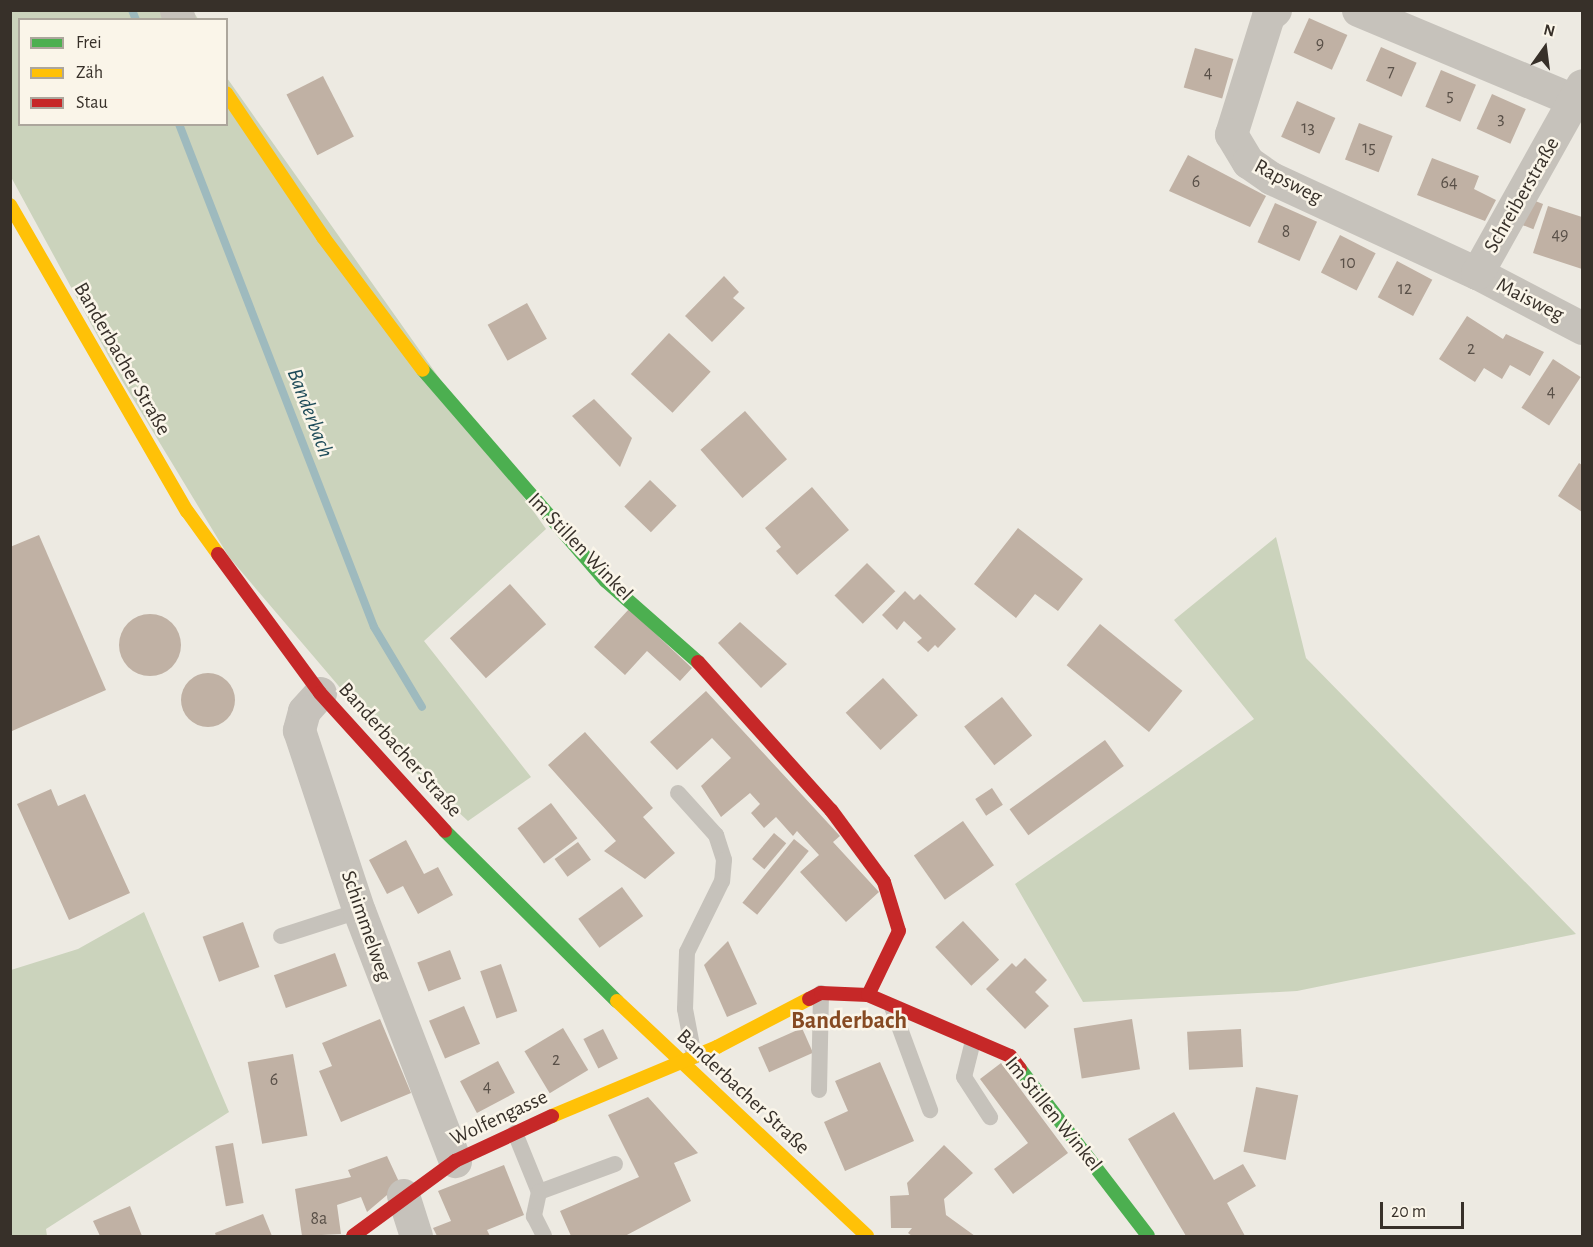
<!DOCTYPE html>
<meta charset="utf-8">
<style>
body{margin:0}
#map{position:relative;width:1593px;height:1247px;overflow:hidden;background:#edeae2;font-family:"Alegreya Sans",sans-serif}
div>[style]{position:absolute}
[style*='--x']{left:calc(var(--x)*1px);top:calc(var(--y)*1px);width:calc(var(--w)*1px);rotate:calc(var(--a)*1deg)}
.green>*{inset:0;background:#cbd3bc}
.stream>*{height:8px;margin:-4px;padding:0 4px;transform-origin:4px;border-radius:4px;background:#9ebabe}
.building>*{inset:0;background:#c0b1a4;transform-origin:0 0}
.round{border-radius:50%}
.lane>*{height:16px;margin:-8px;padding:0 8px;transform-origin:8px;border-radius:8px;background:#c6c2bb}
.street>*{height:33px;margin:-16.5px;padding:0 16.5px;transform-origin:16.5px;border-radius:16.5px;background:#c6c2bb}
.fast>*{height:14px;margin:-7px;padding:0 7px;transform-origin:7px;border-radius:7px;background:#4caf50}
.slow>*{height:14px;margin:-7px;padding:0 7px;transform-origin:7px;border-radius:7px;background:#ffc107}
.jam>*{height:14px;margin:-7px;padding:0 7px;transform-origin:7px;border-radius:7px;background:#c62828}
span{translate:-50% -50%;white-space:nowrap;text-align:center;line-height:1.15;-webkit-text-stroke:5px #faf5e9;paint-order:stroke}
.number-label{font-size:18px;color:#595048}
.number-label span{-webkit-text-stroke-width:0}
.street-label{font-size:21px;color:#373029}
.water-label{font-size:22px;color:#1e4b59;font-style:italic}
.quarter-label{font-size:24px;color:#864a22;font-weight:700}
.frame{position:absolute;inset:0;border:12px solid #373029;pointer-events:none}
.legend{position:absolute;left:18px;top:18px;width:210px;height:108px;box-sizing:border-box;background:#faf5e9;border:2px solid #aca69c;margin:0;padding:8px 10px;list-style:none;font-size:18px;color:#373029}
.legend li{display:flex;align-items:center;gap:12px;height:30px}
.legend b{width:30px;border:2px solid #aca69c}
.north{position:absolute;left:1515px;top:18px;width:60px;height:60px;-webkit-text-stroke:4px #faf5e9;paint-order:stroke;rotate:14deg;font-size:16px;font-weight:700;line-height:24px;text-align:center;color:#373029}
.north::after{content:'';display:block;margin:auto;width:21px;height:27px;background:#373029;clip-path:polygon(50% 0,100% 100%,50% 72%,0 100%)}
.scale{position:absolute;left:1380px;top:1202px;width:84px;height:27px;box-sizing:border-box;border:3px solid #373029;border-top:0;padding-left:8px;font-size:18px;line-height:21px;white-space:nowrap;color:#373029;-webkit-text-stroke:4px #faf5e9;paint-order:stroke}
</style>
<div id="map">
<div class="green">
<i style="clip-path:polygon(10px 11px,193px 11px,198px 19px,20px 20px,20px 124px,226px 124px,227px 78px,546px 529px,424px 641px,531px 777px,468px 821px,400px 758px,229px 557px,121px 379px,11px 177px)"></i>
<i style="clip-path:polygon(1276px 537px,1306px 658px,1576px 934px,1297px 991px,1083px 1002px,1015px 884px,1254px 719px,1174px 620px)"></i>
<i style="clip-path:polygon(144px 912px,229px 1112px,46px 1229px,47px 1236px,11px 1236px,11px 970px,78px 949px)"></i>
</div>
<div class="stream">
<i style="--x:132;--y:10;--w:11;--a:68"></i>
<i style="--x:179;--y:124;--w:539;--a:68.81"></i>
<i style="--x:374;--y:627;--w:93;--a:59"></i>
</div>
<div class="building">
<i style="left:1309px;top:18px;width:42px;height:38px;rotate:24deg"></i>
<i style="left:1381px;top:47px;width:39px;height:37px;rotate:24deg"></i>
<i style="left:1195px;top:48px;width:40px;height:41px;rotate:16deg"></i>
<i style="left:1441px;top:70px;width:38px;height:40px;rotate:23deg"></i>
<i style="left:323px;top:76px;width:68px;height:41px;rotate:63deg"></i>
<i style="left:1492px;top:94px;width:37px;height:38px;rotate:24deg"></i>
<i style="left:1297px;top:101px;width:42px;height:39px;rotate:24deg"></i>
<i style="left:1359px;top:123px;width:36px;height:39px;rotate:21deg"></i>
<i style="clip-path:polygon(1188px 155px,1266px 196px,1250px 227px,1169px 191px)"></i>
<i style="clip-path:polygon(1432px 158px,1479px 176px,1474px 189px,1496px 200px,1485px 221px,1417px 195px)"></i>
<i style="left:1530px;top:199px;width:14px;height:27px;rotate:21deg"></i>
<i style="left:1275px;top:203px;width:46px;height:43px;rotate:24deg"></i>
<i style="clip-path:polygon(1548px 206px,1582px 217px,1582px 269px,1533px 253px)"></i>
<i style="left:1340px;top:235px;width:40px;height:42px;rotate:27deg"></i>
<i style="left:1397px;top:261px;width:40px;height:41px;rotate:28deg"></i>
<i style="clip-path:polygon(724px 276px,739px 292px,733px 298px,745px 308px,712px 342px,685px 316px)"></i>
<i style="left:527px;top:303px;width:41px;height:45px;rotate:61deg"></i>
<i style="clip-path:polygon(1467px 316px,1503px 339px,1506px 334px,1544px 352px,1530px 376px,1510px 365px,1502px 379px,1484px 368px,1475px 382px,1439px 359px)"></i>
<i style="left:669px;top:333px;width:57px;height:56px;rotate:43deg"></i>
<i style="left:1553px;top:359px;width:33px;height:58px;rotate:33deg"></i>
<i style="clip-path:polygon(594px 399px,632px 438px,620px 467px,572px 416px)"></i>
<i style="left:745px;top:411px;width:64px;height:59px;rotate:49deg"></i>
<i style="clip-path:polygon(1579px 463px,1582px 465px,1582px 512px,1558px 496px)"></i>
<i style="left:650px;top:480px;width:37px;height:37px;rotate:44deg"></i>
<i style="clip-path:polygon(812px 487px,849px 530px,797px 575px,776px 551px,781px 547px,765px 528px)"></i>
<i style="clip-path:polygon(1018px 528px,1083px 579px,1058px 611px,1035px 594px,1016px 618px,974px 584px)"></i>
<i style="clip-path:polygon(39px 535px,106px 690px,12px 731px,10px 547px)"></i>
<i style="left:867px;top:563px;width:40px;height:46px;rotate:45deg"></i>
<i style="left:510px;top:584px;width:54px;height:81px;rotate:48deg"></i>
<i style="clip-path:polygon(905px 591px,914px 600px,920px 594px,956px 629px,938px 648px,935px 645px,928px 652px,917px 642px,922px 638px,904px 621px,897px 630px,882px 615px)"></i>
<i style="clip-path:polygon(629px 609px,692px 668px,680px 681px,647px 651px,625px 675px,594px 647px)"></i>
<i class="round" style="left:119px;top:614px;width:62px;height:62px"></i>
<i style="clip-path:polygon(740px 622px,787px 664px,761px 688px,718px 643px)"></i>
<i style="left:1100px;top:624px;width:106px;height:53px;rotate:39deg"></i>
<i class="round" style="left:181px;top:673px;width:54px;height:54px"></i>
<i style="left:883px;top:678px;width:51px;height:51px;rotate:47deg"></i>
<i style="clip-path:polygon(706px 691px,840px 836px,833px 842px,879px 892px,846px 922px,800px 872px,819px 855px,797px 831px,793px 836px,776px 817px,764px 828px,751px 813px,760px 804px,750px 793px,721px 817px,701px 786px,731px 758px,712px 738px,677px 770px,650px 742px)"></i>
<i style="left:1002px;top:697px;width:49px;height:48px;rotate:52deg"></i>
<i style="clip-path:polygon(585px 732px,653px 808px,643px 817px,675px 853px,645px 879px,604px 851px,616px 841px,548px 765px)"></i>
<i style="left:1105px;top:740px;width:32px;height:118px;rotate:54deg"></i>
<i style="left:992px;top:788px;width:20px;height:20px;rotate:57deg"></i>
<i style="clip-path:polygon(51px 789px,58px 806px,85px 794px,130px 893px,69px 920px,17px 804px)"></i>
<i style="left:551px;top:803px;width:44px;height:42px;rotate:53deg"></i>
<i style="left:963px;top:821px;width:54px;height:60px;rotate:55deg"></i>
<i style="left:774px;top:833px;width:16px;height:34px;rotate:40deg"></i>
<i style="left:794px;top:839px;width:19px;height:82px;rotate:39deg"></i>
<i style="clip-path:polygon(406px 840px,424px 874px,438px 867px,453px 895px,418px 914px,403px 886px,387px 894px,369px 860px)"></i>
<i style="left:578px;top:842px;width:22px;height:29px;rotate:54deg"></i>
<i style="left:622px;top:887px;width:36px;height:54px;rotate:54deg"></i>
<i style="left:963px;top:921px;width:53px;height:38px;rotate:47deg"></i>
<i style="left:243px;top:922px;width:48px;height:43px;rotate:70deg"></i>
<i style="clip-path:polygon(728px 941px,757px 1004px,727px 1017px,704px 965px)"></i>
<i style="left:450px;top:950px;width:31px;height:35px;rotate:69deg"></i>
<i style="left:335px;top:953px;width:35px;height:65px;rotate:70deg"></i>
<i style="clip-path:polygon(1025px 958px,1047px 980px,1035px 992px,1049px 1006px,1025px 1029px,986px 989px,1012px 963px,1016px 967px)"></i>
<i style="left:501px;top:964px;width:50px;height:22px;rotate:71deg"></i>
<i style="left:464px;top:1006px;width:41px;height:38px;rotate:67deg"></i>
<i style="clip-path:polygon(380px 1019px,411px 1093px,341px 1122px,319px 1071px,332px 1066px,322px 1043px)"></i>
<i style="left:1132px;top:1019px;width:51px;height:59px;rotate:81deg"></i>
<i style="left:563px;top:1028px;width:49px;height:45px;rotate:59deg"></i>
<i style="left:802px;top:1028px;width:27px;height:48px;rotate:66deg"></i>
<i style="left:603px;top:1029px;width:33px;height:22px;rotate:63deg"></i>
<i style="left:1241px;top:1029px;width:38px;height:54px;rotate:87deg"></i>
<i style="left:293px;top:1054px;width:83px;height:46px;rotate:80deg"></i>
<i style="left:498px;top:1061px;width:36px;height:43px;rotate:62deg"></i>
<i style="clip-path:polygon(880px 1062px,914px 1141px,845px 1171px,824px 1122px,848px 1111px,835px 1081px)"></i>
<i style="clip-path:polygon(1001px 1063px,1068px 1153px,1013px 1194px,994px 1169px,1028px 1143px,980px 1079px)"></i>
<i style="left:1256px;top:1087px;width:43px;height:66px;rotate:11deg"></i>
<i style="clip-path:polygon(648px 1097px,698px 1153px,674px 1163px,691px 1201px,625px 1236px,571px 1236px,560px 1211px,639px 1177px,608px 1115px)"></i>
<i style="clip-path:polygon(1174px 1112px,1214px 1180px,1243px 1164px,1256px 1186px,1227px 1203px,1245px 1236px,1186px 1236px,1128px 1139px)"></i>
<i style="left:233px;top:1143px;width:61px;height:18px;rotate:80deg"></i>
<i style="clip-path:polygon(944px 1145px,973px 1173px,944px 1199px,946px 1215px,975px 1236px,912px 1236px,908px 1233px,912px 1228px,891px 1228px,890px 1196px,909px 1195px,907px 1183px)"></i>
<i style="clip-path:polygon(387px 1156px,400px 1184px,367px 1212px,361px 1197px,337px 1205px,341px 1234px,302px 1236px,295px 1189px,351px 1177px,348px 1170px)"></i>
<i style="clip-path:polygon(504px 1165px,524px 1215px,487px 1230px,490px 1236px,437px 1236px,433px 1228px,451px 1221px,438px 1191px)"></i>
<i style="clip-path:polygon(130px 1206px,142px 1236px,100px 1236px,93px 1221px)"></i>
<i style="clip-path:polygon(263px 1214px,272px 1236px,216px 1236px,215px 1233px)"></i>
</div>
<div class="lane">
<i style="--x:678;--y:793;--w:57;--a:47.9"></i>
<i style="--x:716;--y:835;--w:26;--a:72"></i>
<i style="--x:724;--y:860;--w:21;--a:95"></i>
<i style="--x:722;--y:881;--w:79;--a:116.2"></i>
<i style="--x:687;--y:952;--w:57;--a:92"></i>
<i style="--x:685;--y:1009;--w:48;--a:79.2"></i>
<i style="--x:281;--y:936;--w:82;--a:-17.8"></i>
<i style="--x:892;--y:1007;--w:110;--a:69.7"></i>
<i style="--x:973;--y:1041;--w:37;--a:104"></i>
<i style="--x:964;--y:1077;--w:48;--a:57"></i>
<i style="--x:819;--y:1090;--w:97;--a:-88.8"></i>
<i style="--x:515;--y:1133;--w:64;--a:67.9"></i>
<i style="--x:539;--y:1192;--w:81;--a:-20.2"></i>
<i style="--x:539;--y:1192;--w:25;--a:102"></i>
<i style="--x:534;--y:1216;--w:22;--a:63"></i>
</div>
<div class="street">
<i style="--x:176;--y:10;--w:10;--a:73"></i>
<i style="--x:1275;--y:10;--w:9;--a:139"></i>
<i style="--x:1268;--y:16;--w:124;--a:107.4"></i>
<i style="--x:1231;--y:134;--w:33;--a:59"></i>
<i style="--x:1248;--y:162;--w:28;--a:35"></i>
<i style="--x:1271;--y:178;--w:227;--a:24.8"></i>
<i style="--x:1477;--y:273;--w:119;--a:27.6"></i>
<i style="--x:1358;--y:10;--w:236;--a:22.7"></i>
<i style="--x:1477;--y:273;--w:215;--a:-60.8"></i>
<i style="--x:320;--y:693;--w:24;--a:132"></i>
<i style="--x:304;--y:711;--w:20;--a:105"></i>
<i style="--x:299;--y:730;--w:191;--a:71.7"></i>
<i style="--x:359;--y:911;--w:268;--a:69"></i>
<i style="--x:403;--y:1195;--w:43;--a:72.4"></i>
</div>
<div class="fast">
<i style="--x:423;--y:370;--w:279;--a:49.1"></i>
<i style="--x:606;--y:581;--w:123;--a:41.4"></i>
<i style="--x:445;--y:831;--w:242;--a:44.7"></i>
<i style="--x:1020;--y:1069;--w:210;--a:52.5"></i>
</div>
<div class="slow">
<i style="--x:226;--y:93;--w:174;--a:56"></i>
<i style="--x:323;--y:237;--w:166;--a:53.1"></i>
<i style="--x:10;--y:205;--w:354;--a:60"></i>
<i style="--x:187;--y:511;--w:53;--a:54.2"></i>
<i style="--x:617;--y:1001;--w:343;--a:43.2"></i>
<i style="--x:552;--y:1116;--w:179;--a:-22.7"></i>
<i style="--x:717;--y:1047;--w:104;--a:-27.6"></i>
</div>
<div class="jam">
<i style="--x:218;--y:554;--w:172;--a:53.7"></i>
<i style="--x:320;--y:693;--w:186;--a:47.8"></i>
<i style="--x:698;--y:662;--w:199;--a:48.1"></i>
<i style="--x:831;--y:810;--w:89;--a:53.6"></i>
<i style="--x:884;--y:882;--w:51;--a:73"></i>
<i style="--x:899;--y:931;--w:71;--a:115.8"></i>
<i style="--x:809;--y:999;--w:13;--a:-27"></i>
<i style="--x:821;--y:993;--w:47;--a:2.4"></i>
<i style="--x:868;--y:995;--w:155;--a:23.2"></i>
<i style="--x:1010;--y:1056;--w:16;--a:52"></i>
<i style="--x:353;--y:1236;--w:127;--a:-36.3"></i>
<i style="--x:455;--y:1161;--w:107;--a:-24.9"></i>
</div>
<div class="number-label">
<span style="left:1320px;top:44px">9</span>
<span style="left:1391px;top:72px">7</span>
<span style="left:1208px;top:73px">4</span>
<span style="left:1450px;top:96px">5</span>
<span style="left:1501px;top:119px">3</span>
<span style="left:1308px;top:128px">13</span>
<span style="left:1369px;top:148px">15</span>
<span style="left:1196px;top:182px">6</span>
<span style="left:1449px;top:183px">64</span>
<span style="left:1286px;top:232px">8</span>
<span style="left:1560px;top:235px">49</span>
<span style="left:1348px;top:263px">10</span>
<span style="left:1405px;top:289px">12</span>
<span style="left:1471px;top:349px">2</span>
<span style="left:1551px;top:392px">4</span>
<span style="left:556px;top:1060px">2</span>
<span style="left:274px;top:1080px">6</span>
<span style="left:487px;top:1087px">4</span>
<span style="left:319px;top:1219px">8a</span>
</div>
<div class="street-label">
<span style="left:1288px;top:182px;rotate:28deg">Rapsweg</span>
<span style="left:1522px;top:195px;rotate:-60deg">Schreiberstraße</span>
<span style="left:1530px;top:300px;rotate:27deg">Maisweg</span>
<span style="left:122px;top:359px;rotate:60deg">Banderbacher Straße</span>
<span style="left:580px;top:547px;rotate:46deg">Im Stillen Winkel</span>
<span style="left:400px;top:750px;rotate:48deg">Banderbacher Straße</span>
<span style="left:366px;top:926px;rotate:71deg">Schimmelweg</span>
<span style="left:743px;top:1092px;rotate:43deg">Banderbacher Straße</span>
<span style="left:1053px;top:1114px;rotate:51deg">Im Stillen Winkel</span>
<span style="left:499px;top:1118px;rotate:-25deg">Wolfengasse</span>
</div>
<div class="water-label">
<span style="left:310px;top:413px;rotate:69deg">Banderbach</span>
</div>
<div class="quarter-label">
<span style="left:849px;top:1022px">Banderbach</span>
</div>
<div class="frame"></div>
<ul class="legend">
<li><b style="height:8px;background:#4caf50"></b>Frei</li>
<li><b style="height:8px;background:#ffc107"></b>Zäh</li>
<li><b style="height:8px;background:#c62828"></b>Stau</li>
</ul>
<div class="north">N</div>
<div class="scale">20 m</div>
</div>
